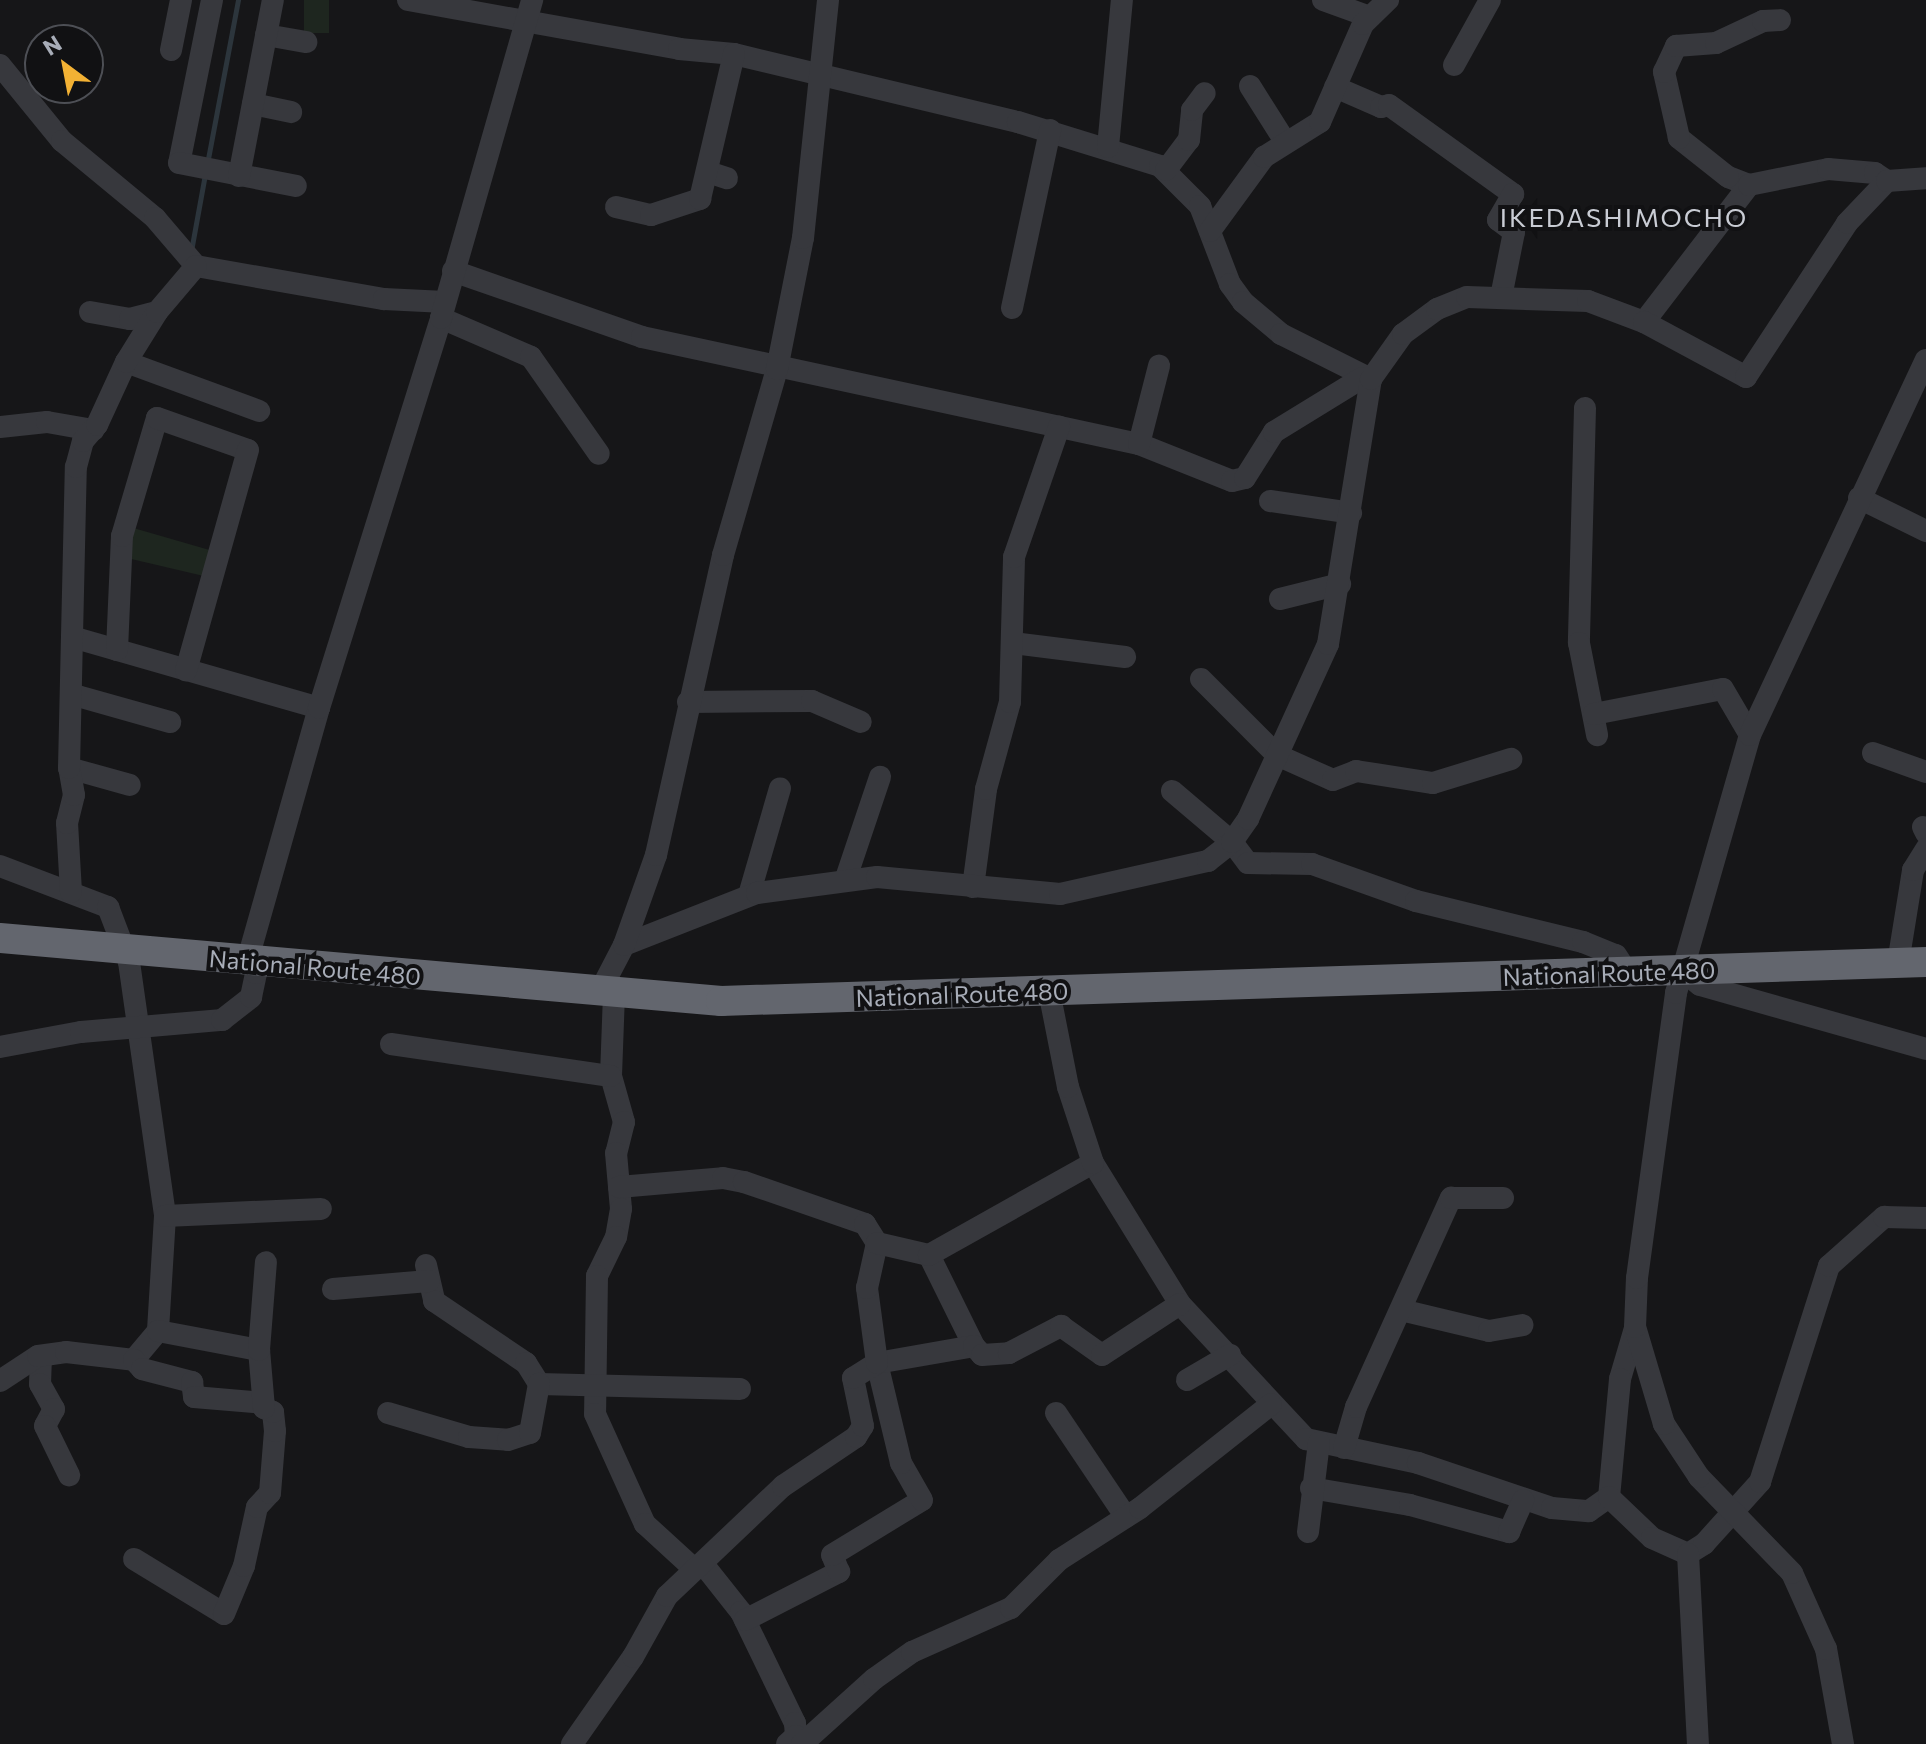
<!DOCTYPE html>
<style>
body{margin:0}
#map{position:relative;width:1926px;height:1744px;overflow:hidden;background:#161618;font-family:Commissioner,sans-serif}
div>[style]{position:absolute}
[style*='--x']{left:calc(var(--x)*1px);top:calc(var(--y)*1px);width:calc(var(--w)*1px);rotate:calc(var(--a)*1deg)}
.green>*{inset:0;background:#1e261f;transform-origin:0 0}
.stream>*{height:5px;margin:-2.5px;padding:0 2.5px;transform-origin:2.5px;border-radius:2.5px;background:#2c353c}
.minor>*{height:22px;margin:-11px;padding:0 11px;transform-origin:11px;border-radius:11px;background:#37383d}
.highway>*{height:30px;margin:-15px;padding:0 15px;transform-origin:15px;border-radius:15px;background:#63666e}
span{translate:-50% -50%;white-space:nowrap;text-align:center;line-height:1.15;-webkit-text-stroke:8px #111113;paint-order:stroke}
.street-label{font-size:24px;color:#a8adb8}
.neighbourhood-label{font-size:26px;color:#c9ccd4;letter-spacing:2px}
.north{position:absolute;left:24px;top:24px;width:80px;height:80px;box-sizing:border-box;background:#111113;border:2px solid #4d4f55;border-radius:50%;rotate:328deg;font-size:22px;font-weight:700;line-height:32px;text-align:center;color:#a8adb8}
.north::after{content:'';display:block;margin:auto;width:28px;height:36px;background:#f2b134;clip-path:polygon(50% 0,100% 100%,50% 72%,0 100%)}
</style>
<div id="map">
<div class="green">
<i style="left:304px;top:0;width:25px;height:33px"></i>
<i style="clip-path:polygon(130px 527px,213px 551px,208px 577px,127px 558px)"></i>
</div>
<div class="stream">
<i style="--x:207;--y:164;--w:167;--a:-79.3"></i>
<i style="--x:191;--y:251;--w:78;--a:-79.7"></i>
</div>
<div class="minor">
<i style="--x:212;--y:0;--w:166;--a:101.4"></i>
<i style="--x:179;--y:163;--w:119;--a:11.1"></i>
<i style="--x:408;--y:0;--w:275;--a:10.2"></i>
<i style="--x:679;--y:49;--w:55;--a:5.2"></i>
<i style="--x:734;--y:54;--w:292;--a:13.5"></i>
<i style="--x:1018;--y:122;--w:149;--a:17.2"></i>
<i style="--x:1160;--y:166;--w:57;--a:45"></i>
<i style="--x:1200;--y:206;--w:84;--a:69"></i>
<i style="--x:1230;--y:284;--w:22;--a:54"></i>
<i style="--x:1243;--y:302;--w:50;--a:40.1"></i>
<i style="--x:1281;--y:334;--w:101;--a:26.6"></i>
<i style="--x:1323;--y:0;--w:50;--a:19.9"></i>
<i style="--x:266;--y:35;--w:41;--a:9.9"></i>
<i style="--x:171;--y:50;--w:51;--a:-78.7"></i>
<i style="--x:0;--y:65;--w:98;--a:50.8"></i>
<i style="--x:62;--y:141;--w:121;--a:39.6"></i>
<i style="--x:155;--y:218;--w:63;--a:49.5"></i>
<i style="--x:1454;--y:65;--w:74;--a:-61"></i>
<i style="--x:1250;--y:86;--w:67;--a:57.7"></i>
<i style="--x:1335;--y:87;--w:50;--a:23.5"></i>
<i style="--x:1381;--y:107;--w:8;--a:-14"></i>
<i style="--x:1389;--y:105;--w:153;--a:35.7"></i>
<i style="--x:1513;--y:194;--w:30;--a:120"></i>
<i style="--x:1498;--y:220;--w:20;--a:37"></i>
<i style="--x:1514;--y:232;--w:66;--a:101.3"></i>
<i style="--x:253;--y:104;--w:39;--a:12"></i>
<i style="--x:1108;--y:147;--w:148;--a:-84.6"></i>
<i style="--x:1166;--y:170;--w:38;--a:-53"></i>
<i style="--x:1189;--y:140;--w:30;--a:-84"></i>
<i style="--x:1192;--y:110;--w:21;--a:-53"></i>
<i style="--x:708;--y:172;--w:20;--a:18"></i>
<i style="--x:239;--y:176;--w:179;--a:-79.1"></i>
<i style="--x:1749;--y:185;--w:22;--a:-159"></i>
<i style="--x:1728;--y:177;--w:63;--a:-141.5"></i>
<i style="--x:1679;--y:138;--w:68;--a:-102.8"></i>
<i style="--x:1664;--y:72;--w:29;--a:-65"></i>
<i style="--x:1676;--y:46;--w:40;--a:-4.3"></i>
<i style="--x:1716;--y:43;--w:52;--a:-25.1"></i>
<i style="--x:1763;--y:21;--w:17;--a:-3"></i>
<i style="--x:616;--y:207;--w:36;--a:13"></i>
<i style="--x:651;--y:215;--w:52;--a:-18.1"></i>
<i style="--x:700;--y:199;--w:149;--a:-76.8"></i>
<i style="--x:1210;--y:231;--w:92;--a:-53.9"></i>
<i style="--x:1264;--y:157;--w:66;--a:-32"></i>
<i style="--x:1320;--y:122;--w:107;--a:-66.3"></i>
<i style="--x:1363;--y:24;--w:35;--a:-44"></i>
<i style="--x:196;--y:266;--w:191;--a:10"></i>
<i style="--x:384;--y:299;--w:61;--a:2.8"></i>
<i style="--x:453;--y:271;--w:200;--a:19.2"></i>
<i style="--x:642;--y:337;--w:508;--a:12.15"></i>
<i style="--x:1139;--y:444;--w:100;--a:21.7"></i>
<i style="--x:1232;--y:481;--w:13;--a:-13"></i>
<i style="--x:1245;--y:478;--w:54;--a:-57.8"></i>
<i style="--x:1274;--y:432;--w:103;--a:-31.5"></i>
<i style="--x:1012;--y:308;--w:182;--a:-77.9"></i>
<i style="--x:90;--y:312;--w:41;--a:9.9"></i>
<i style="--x:130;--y:319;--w:28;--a:-15"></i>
<i style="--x:441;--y:318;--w:98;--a:23.4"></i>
<i style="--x:531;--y:357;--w:118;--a:55"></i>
<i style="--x:1644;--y:322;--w:173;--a:-52.5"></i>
<i style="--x:1749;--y:185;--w:81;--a:-11.4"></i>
<i style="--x:1828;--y:169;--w:47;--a:4.9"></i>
<i style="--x:1875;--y:173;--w:14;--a:34"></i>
<i style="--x:126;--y:362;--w:142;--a:20.2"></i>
<i style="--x:1585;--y:408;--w:235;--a:91.5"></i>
<i style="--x:1579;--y:643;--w:94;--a:78.9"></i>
<i style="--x:0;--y:427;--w:47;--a:-6.1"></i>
<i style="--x:47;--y:422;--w:47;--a:9.9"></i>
<i style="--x:1139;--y:444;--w:81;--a:-75.6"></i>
<i style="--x:1859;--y:498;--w:75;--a:26.2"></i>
<i style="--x:1270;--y:501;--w:82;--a:8.4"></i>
<i style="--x:1280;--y:599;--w:62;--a:-14"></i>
<i style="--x:72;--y:637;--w:257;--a:16"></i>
<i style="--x:1013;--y:643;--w:113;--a:7.1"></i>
<i style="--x:117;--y:650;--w:114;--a:-87.5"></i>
<i style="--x:122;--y:536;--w:123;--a:-73.5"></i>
<i style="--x:157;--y:418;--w:96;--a:19.4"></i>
<i style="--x:248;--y:450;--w:229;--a:105.7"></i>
<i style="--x:1201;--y:679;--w:107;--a:45"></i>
<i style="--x:1277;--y:755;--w:61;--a:24.1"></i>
<i style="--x:1333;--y:780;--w:25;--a:-21"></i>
<i style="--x:1356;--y:771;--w:78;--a:8.9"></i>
<i style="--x:1433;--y:783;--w:82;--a:-17.1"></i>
<i style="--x:74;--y:695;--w:100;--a:15.7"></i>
<i style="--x:688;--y:702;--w:124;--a:-0.5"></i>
<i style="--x:812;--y:701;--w:53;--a:23.2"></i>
<i style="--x:1594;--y:714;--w:131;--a:-11"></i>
<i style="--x:1723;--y:689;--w:53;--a:59.6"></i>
<i style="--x:1873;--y:753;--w:56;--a:19.7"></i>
<i style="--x:69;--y:768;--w:63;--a:15.6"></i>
<i style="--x:1172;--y:791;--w:79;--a:40.4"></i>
<i style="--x:1232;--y:842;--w:26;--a:53"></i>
<i style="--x:1248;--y:863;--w:64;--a:0.9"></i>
<i style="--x:1312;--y:864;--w:110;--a:19.6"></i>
<i style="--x:1416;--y:901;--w:172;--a:13.8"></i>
<i style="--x:1583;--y:942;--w:35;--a:22"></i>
<i style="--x:1616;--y:955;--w:20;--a:57"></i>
<i style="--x:1923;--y:827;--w:7;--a:63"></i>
<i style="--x:0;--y:866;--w:116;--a:20.8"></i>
<i style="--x:108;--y:907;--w:59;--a:69.1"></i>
<i style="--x:129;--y:962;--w:257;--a:81.9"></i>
<i style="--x:165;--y:1216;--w:115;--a:93.5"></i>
<i style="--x:158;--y:1331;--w:38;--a:130"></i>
<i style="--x:845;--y:881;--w:110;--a:-71.4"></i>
<i style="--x:973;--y:887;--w:99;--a:-82.4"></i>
<i style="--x:986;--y:789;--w:90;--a:-74.6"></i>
<i style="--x:1010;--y:702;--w:145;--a:-88.4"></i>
<i style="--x:1014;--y:557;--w:138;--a:-70.9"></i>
<i style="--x:71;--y:892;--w:69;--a:-93.3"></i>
<i style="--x:67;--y:823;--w:29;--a:-76"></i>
<i style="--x:74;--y:795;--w:27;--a:-100"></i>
<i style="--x:69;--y:768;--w:301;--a:-88.7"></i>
<i style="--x:76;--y:467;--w:27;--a:-75"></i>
<i style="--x:83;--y:441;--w:21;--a:-49"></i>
<i style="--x:97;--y:425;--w:69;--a:-65.3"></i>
<i style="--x:126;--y:362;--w:59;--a:-58.2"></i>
<i style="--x:157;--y:312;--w:60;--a:-49.7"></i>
<i style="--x:749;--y:895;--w:111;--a:-73.8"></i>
<i style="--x:624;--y:945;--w:143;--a:-21.4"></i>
<i style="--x:757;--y:893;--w:121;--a:-7.6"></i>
<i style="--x:877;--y:877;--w:184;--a:5.3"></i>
<i style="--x:1060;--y:894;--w:152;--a:-12.6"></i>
<i style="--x:1208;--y:861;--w:31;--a:-38"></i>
<i style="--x:1232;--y:842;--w:28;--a:-55"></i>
<i style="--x:1248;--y:819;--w:192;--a:-65.4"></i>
<i style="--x:1328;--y:644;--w:268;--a:-80.8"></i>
<i style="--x:1371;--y:379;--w:55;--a:-54.6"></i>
<i style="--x:1403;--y:334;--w:42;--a:-36.3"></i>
<i style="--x:1437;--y:309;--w:32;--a:-22"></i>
<i style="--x:1467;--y:297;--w:121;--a:1.9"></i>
<i style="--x:1588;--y:301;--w:60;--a:20.6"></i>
<i style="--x:1644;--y:322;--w:116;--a:28.3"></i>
<i style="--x:1746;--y:377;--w:184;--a:-56.7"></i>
<i style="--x:1847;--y:223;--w:58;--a:-46.4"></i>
<i style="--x:1887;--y:181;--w:39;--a:-4"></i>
<i style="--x:1898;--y:963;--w:94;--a:-80.8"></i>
<i style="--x:1913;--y:870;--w:25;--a:-58"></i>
<i style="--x:1682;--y:970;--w:23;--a:40"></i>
<i style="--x:1700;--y:985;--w:235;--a:15.8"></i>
<i style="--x:599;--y:993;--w:54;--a:-62.5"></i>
<i style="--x:624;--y:945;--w:96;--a:-70.4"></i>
<i style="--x:656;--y:855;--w:307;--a:-77.4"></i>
<i style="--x:723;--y:555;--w:194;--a:-73.8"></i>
<i style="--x:777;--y:369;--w:134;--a:-78.8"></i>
<i style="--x:803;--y:238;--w:239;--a:-84"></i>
<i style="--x:614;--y:994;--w:82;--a:92.1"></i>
<i style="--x:611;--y:1076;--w:48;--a:74.2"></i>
<i style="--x:624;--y:1122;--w:32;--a:104"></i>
<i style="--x:616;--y:1153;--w:56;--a:84.9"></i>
<i style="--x:621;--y:1209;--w:28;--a:100"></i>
<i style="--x:616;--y:1237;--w:43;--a:116"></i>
<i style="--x:597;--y:1276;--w:138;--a:90.8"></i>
<i style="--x:595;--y:1414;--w:121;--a:65.6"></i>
<i style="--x:645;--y:1524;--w:65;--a:42.5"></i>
<i style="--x:391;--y:1044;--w:222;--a:8.3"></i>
<i style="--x:0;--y:1047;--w:82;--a:-10.5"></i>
<i style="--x:81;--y:1032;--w:142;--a:-4.9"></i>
<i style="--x:222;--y:1020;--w:37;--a:-38"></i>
<i style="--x:251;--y:997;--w:25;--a:-78"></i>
<i style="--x:256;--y:973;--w:25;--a:-101"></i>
<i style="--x:251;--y:948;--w:249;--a:-74.2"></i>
<i style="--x:319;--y:708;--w:409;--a:-72.6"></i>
<i style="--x:441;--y:318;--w:331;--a:-74"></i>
<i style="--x:1093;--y:1163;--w:166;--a:58.3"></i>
<i style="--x:1180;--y:1304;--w:185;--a:47"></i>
<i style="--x:1306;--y:1439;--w:115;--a:12.1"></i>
<i style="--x:1418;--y:1463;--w:141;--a:18.6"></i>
<i style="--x:1552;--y:1508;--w:37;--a:5"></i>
<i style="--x:1589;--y:1511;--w:24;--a:-35"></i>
<i style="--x:619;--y:1187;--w:104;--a:-4.9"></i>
<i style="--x:723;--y:1178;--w:21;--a:11"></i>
<i style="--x:744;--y:1182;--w:128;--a:19.1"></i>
<i style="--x:865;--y:1224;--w:22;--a:58"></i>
<i style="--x:165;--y:1216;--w:156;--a:-2.6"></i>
<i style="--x:929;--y:1255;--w:102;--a:63.7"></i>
<i style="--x:426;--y:1265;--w:37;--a:77"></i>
<i style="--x:434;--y:1301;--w:111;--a:34"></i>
<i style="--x:526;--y:1363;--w:25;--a:58"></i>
<i style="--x:539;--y:1384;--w:201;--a:1.4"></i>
<i style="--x:333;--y:1289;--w:96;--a:-4.8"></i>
<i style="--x:1401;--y:1310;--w:90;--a:13.4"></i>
<i style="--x:1489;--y:1331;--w:34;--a:-10"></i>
<i style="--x:1635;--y:1328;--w:53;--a:106.4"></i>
<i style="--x:1620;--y:1379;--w:119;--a:95.3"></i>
<i style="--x:1609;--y:1497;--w:59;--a:43.6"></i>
<i style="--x:1652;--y:1538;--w:39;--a:24"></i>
<i style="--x:1688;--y:1554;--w:19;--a:-32"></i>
<i style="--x:1704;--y:1544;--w:84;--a:-47.9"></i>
<i style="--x:1760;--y:1482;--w:227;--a:-72.3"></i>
<i style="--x:1829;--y:1266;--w:74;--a:-41.7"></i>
<i style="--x:1884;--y:1217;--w:42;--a:1.4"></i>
<i style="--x:158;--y:1331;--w:103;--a:10.7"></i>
<i style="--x:41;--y:1356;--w:28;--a:92"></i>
<i style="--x:40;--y:1384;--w:29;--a:61"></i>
<i style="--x:54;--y:1409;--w:19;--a:118"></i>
<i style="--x:45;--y:1426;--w:55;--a:63.9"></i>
<i style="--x:1187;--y:1380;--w:50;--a:-30.2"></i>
<i style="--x:0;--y:1381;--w:45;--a:-33.3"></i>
<i style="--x:38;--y:1356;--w:28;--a:-8"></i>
<i style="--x:66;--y:1352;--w:68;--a:6.7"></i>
<i style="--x:134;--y:1360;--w:12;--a:48"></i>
<i style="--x:142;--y:1369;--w:52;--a:14.6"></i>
<i style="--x:192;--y:1382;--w:15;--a:82"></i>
<i style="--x:194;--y:1397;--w:70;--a:4.9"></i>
<i style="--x:388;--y:1413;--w:84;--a:16.5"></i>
<i style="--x:469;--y:1437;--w:39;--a:4"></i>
<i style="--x:508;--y:1440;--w:23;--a:-18"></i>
<i style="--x:530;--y:1433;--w:50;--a:-79.6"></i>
<i style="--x:1056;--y:1413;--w:125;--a:56.1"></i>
<i style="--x:1344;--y:1448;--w:43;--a:-73.7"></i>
<i style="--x:1356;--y:1407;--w:230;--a:-65.6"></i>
<i style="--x:1451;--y:1198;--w:52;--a:0"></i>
<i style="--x:1311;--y:1488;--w:100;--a:9.7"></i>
<i style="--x:1410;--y:1505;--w:103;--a:15.3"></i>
<i style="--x:1509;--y:1532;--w:35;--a:-66"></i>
<i style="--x:1308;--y:1532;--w:90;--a:-83"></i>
<i style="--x:1688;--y:1554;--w:190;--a:87"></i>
<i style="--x:134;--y:1559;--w:105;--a:31.4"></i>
<i style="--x:224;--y:1614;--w:52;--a:-67.4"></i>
<i style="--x:244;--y:1566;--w:60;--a:-77.6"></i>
<i style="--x:257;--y:1507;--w:19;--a:-47"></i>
<i style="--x:270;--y:1493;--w:62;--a:-85.4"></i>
<i style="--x:275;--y:1431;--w:19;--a:-96"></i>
<i style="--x:273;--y:1412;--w:10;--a:-156"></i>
<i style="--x:264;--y:1408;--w:58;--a:-94.9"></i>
<i style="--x:259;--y:1350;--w:88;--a:-85.5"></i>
<i style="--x:703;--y:1564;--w:61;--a:51.6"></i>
<i style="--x:741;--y:1612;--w:123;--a:64.1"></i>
<i style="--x:795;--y:1723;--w:13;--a:86"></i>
<i style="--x:796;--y:1736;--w:12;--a:138"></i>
<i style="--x:745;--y:1620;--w:106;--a:-27.1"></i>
<i style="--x:839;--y:1572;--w:18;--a:-112"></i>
<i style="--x:832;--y:1555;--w:105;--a:-31.4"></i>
<i style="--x:922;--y:1500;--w:43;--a:-119.6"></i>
<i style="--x:901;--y:1463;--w:103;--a:-103.5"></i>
<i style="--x:877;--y:1363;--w:98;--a:-9.9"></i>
<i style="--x:974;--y:1346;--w:12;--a:48"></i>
<i style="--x:982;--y:1355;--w:27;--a:-4"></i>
<i style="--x:1009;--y:1353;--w:59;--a:-27.4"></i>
<i style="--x:1061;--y:1326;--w:50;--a:35.3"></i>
<i style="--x:1102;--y:1355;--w:93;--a:-33.2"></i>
<i style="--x:572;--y:1744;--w:106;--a:-55"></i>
<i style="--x:633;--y:1657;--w:70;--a:-60.9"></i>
<i style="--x:667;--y:1596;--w:160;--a:-43.5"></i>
<i style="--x:783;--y:1486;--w:88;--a:-33.9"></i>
<i style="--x:856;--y:1437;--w:13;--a:-58"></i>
<i style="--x:863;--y:1426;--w:49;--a:-101.8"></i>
<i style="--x:853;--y:1378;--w:28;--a:-32"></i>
<i style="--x:877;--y:1363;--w:76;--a:-97.6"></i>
<i style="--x:867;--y:1288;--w:46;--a:-77.5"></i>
<i style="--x:877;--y:1243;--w:53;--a:13"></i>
<i style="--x:929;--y:1255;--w:188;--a:-29.3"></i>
<i style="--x:1093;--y:1163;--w:80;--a:-108.2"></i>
<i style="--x:1068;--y:1087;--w:98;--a:-101.2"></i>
<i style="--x:802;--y:1744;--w:97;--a:-42.1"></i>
<i style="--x:874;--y:1679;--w:47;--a:-35.4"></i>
<i style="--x:912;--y:1652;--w:108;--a:-24"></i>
<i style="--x:1011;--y:1608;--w:68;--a:-45"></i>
<i style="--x:1059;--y:1560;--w:96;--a:-32.7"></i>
<i style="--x:1140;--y:1508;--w:167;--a:-38.4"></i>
<i style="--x:1843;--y:1744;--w:97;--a:-100.1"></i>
<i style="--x:1826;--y:1649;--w:83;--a:-114.1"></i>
<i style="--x:1792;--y:1573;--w:134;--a:-134.1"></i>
<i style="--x:1699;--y:1477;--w:64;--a:-123.4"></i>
<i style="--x:1664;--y:1424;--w:101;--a:-106.6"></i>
<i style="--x:1635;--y:1327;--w:49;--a:-87.7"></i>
<i style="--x:1637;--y:1278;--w:288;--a:-82.2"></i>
<i style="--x:1676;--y:993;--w:268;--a:-74"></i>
<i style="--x:1750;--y:735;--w:414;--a:-64.9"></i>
</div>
<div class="highway">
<i style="--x:0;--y:938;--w:724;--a:4.99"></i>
<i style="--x:721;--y:1001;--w:1206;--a:-1.85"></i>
</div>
<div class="street-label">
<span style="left:315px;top:967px;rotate:5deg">National Route 480</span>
<span style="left:1609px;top:973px;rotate:-2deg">National Route 480</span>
<span style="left:962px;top:994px;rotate:-2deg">National Route 480</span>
</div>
<div class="neighbourhood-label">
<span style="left:1624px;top:217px">IKEDASHIMOCHO</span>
</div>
<div class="north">N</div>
</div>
